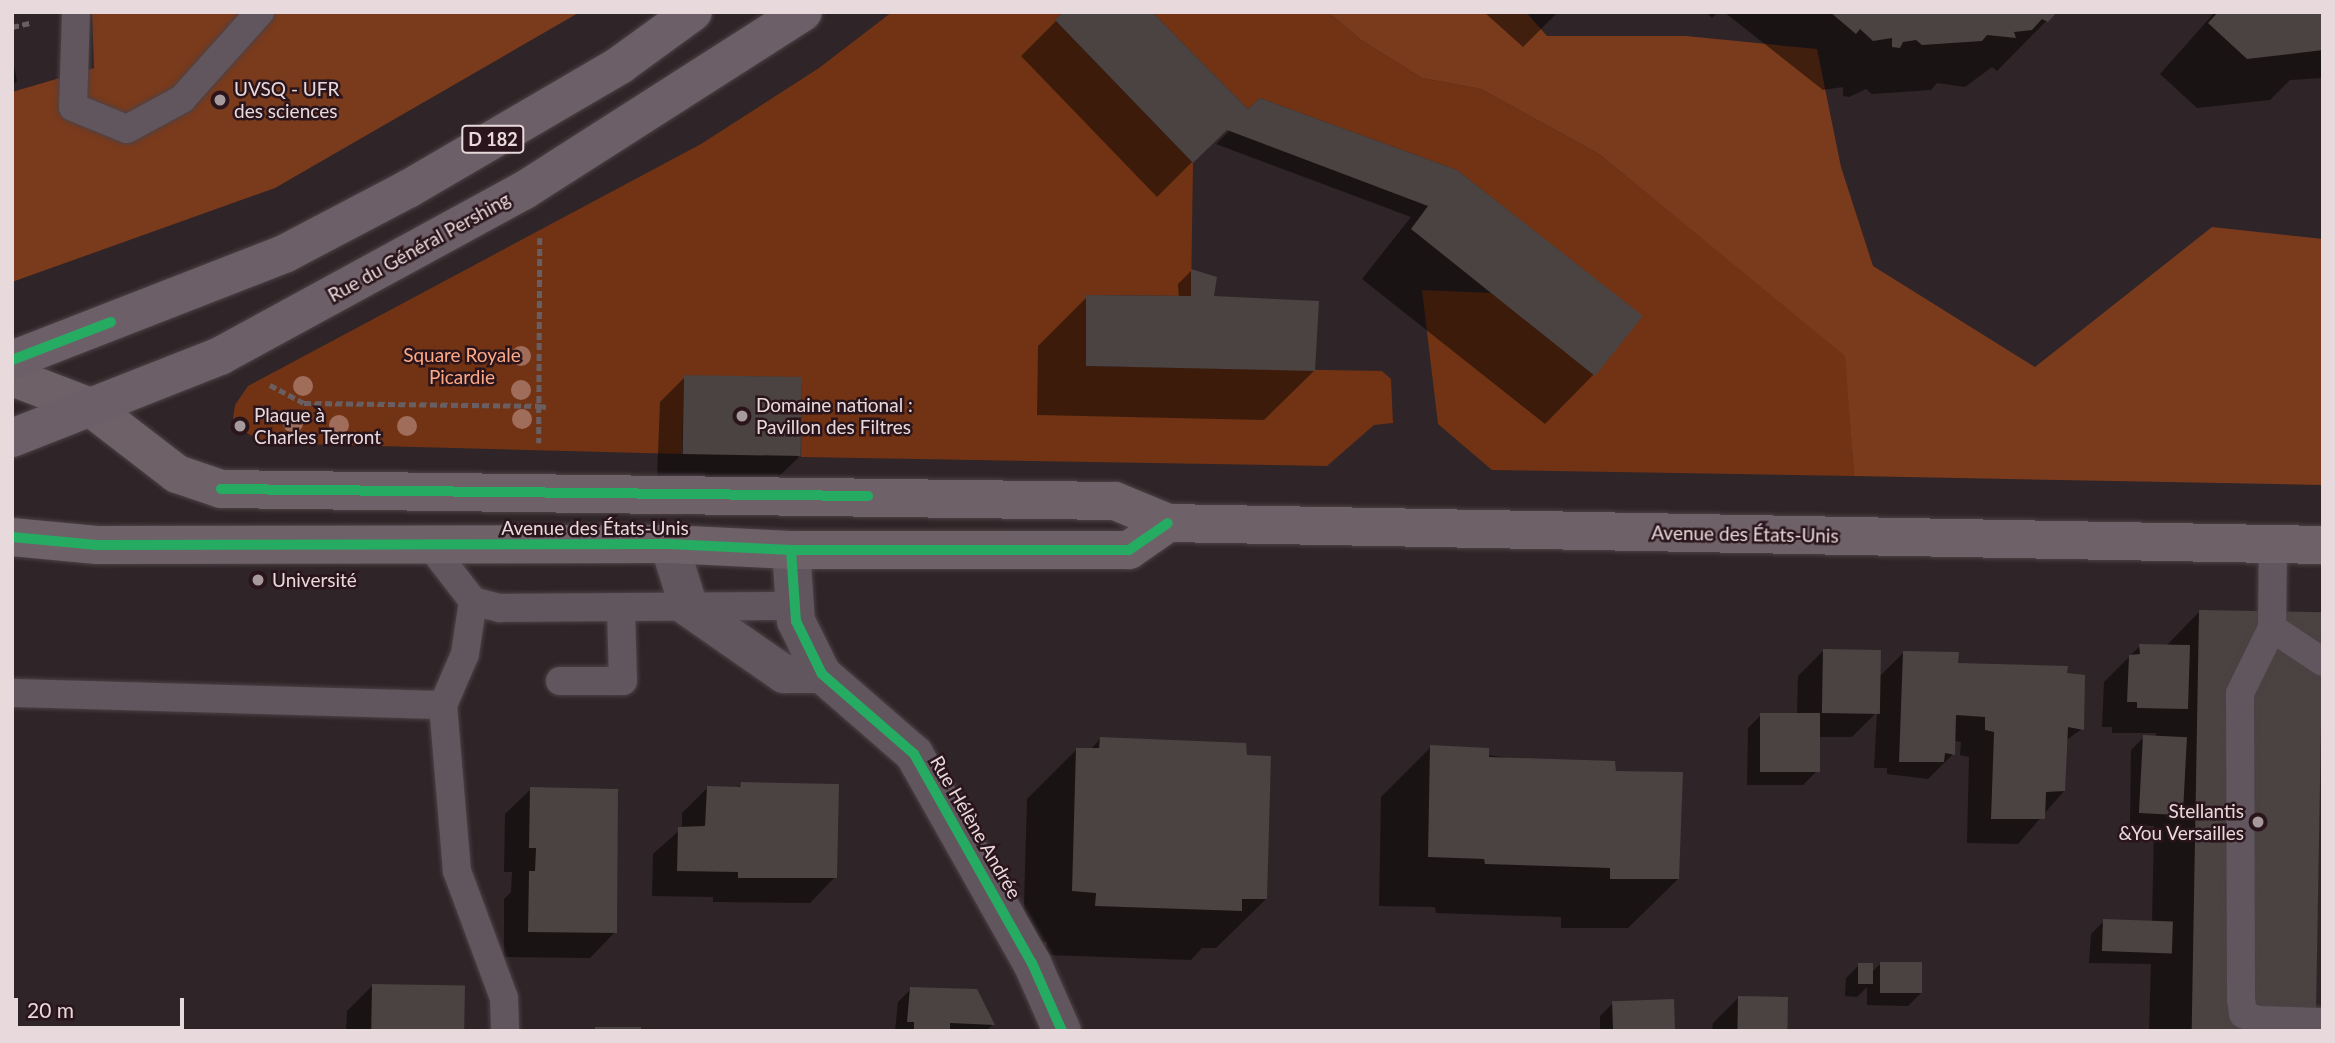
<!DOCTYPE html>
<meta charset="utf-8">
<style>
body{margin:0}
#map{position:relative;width:2335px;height:1043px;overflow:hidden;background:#2f2427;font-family:Lato,sans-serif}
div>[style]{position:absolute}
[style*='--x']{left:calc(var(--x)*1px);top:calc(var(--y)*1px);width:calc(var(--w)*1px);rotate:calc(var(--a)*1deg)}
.green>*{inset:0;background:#713314}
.forest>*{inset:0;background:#7a3a1c}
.shadow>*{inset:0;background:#0007}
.building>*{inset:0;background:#4b4242;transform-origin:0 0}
.path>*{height:4.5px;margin-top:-2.25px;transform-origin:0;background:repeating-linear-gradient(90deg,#695f63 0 7px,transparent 0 10.5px)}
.roads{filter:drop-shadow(0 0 2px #4c4245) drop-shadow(0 0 2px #4c4245)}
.service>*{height:28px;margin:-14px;padding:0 14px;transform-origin:14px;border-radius:14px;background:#61565d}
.minor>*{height:38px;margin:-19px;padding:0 19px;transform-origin:19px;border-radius:19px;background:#61565d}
.secondary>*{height:38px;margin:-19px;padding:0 19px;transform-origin:19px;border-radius:19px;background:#6e6168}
.primary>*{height:38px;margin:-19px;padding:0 19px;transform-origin:19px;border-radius:19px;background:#6d5f67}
.cycleway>*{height:10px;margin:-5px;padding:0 5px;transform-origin:5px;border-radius:5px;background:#26ab63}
.trees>*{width:20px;height:20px;margin:-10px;border-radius:50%;background:#a16d5b}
.dots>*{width:19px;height:19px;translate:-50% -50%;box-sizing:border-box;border:4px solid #29151b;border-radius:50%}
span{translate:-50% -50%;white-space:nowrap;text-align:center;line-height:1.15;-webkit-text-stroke:5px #29151b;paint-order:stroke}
.shield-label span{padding:2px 5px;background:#29151b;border:2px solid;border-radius:5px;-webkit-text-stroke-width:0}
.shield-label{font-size:18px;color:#e8d9dc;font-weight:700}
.poi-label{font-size:19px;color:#e8d9dc}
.left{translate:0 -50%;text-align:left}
.right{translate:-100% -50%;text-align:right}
.street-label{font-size:19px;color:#e8d9dc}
.park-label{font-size:19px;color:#fea985}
.frame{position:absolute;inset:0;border:14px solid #e8d9dc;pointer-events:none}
.scale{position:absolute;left:14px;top:998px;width:170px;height:32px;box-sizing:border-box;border:4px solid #e8d9dc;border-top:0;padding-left:9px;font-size:21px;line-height:24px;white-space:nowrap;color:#e8d9dc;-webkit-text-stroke:5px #29151b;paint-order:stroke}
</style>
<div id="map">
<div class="green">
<i style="clip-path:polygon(892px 12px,1063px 12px,1055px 20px,1193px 163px,1191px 296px,1087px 295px,1086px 366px,1382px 371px,1391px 379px,1393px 423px,1374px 425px,1327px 466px,801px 457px,802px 377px,684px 376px,682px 454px,265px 443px,243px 431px,233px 419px,235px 405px,248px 386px,701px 144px,819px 68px)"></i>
<i style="clip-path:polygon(1152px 12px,1328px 12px,1361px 40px,1422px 78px,1481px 89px,1599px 154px,1846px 356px,1854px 476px,1492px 470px,1438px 424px,1422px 290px,1491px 293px,1595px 375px,1642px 316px,1457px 170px,1260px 98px,1248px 109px)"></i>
</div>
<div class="forest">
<i style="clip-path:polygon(92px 12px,580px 12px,275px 188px,12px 282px,12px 92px,94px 68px)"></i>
<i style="clip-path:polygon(1328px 12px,1526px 12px,1547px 36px,1686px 36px,1817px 49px,1841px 167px,1873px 266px,2035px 367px,2212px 227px,2323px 239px,2323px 485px,1854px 476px,1845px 356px,1599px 154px,1481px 89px,1422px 78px,1361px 40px)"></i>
</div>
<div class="shadow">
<i style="clip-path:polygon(1065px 12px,1210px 144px,1157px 197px,1021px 56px)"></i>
<i style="clip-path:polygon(1484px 12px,1558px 12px,1523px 47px)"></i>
<i style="clip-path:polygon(1706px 12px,1718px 12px,1712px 18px)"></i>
<i style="clip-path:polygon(1724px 12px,2055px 12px,1997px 71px,1992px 67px,1965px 87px,1937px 83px,1931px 90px,1872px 94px,1866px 89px,1849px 97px,1843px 96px,1843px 87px,1823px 90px)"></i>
<i style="clip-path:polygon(2215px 12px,2323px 12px,2323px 78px,2290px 80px,2270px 100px,2197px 108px,2160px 74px)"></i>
<i style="clip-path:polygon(12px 57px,17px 81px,12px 86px)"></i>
<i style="clip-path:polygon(1261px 100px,1456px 171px,1594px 374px,1545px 424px,1362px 279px,1411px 217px,1216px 144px)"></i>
<i style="clip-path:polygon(1191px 271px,1213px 295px,1314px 371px,1264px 420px,1037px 415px,1038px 346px,1087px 297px,1179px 299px,1178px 284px)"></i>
<i style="clip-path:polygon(685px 377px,799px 457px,773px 482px,657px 479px,660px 402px)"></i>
<i style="clip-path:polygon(2199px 612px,2323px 1031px,2149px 1031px,2151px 964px,2089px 963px,2091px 934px,2104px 921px,2152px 922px,2154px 826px,2130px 825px,2131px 750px,2144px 737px,2156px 737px,2156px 733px,2112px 733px,2112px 727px,2102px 727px,2104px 682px,2140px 646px,2165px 647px)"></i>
<i style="clip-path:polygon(1824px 650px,1878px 678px,1903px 653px,1956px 665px,2066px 675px,2082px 729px,2065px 741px,2064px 791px,2018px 844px,1967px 843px,1969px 757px,1960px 755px,1961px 742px,1954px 741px,1953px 754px,1928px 779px,1887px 774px,1887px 768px,1874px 768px,1877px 712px,1852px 737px,1818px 737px,1816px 772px,1803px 785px,1747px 785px,1748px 728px,1761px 715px,1797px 714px,1798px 676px)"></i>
<i style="clip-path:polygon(1101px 738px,1266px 899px,1216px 948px,1202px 948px,1191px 960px,1046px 955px,1047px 942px,1023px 940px,1027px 799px,1076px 750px,1090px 750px)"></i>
<i style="clip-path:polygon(1431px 747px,1614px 773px,1678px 879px,1628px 928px,1561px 928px,1561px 917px,1436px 913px,1435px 907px,1379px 906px,1381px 797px)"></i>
<i style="clip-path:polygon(742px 783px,835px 877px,810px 903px,713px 902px,713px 897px,652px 896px,653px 854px,682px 828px,682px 813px,708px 787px,737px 788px)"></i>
<i style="clip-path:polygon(531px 789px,615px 932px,590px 958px,504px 957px,504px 899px,511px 892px,512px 872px,504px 872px,505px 814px)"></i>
<i style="clip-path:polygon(1880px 964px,1921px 993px,1908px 1006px,1867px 1005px,1867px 987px,1857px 997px,1845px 996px,1846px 978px,1859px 965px,1870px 974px)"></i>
<i style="clip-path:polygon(372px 986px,461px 1031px,346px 1031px,347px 1011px)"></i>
<i style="clip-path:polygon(911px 989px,993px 1024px,986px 1031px,895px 1031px,898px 1002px)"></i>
<i style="clip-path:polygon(1738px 998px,1786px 1031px,1712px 1031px,1713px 1023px)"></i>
<i style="clip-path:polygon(1613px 1003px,1673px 1031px,1600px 1031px,1600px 1016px)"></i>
</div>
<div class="building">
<i style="clip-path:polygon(1063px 12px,1152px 12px,1248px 109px,1260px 98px,1457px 170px,1643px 316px,1595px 376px,1411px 229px,1428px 206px,1227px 130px,1193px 163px,1055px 20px)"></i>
<i style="clip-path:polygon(1830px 12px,2057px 12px,2048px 22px,2042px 19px,2032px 30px,2014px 32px,2016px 38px,1987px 35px,1982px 41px,1922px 45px,1916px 40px,1903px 42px,1900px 48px,1892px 47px,1892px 38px,1873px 41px,1860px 29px,1856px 34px)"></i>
<i style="clip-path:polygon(2218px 12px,2323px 12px,2323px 50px,2247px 59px,2208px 23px)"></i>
<i style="clip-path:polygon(1191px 269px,1217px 277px,1214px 296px,1319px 301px,1315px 371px,1086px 366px,1086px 295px,1191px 296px)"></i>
<i style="left:684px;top:375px;width:118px;height:79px;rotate:1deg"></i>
<i style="left:2199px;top:610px;width:124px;height:421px;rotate:1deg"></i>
<i style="clip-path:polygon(2139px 644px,2190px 645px,2188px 709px,2137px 708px,2137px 702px,2127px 702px,2129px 655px,2140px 654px)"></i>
<i style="left:1823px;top:649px;width:58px;height:64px;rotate:1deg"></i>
<i style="clip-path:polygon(1903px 651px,1959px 652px,1958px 663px,2068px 666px,2067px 673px,2085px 675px,2084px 730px,2068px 727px,2065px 791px,2046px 792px,2045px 819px,1991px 819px,1994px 732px,1985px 730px,1985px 717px,1956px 715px,1955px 755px,1945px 753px,1944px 762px,1899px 762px)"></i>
<i style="left:1760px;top:713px;width:60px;height:59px"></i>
<i style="left:2143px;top:735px;width:44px;height:78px;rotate:3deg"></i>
<i style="clip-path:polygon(1100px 737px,1246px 743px,1247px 755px,1271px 756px,1267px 899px,1242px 899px,1242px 911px,1095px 906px,1096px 893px,1072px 891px,1076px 748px,1099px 748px)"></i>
<i style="clip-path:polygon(1430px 745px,1489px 748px,1489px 757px,1615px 761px,1616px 771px,1683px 772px,1679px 879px,1610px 879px,1610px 868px,1485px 864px,1484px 859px,1428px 857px)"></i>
<i style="clip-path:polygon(741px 782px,839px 784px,837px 878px,738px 878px,738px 872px,677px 871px,678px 827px,705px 826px,707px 786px,740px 787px)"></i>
<i style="clip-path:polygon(530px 787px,618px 789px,617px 933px,528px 932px,529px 871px,535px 871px,536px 848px,529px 848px)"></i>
<i style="left:2103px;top:919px;width:70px;height:32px;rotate:2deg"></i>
<i style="left:1880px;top:962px;width:42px;height:31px"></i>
<i style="left:1858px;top:963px;width:15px;height:21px"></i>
<i style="left:372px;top:984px;width:93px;height:47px;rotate:1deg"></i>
<i style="clip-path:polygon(910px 987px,977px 989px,995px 1025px,950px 1023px,950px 1031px,914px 1031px,914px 1022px,907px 1022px)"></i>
<i style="left:1738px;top:996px;width:50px;height:35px;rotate:1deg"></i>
<i style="left:1674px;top:999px;width:32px;height:62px;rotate:88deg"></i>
<i style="left:595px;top:1027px;width:46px;height:4px"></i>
</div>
<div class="path">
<i style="--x:12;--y:27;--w:18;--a:-13"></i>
<i style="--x:540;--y:238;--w:168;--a:90.3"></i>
<i style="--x:539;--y:406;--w:9;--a:6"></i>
<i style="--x:270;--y:385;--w:38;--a:28"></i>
<i style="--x:304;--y:403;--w:235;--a:0.7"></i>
<i style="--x:539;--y:406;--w:37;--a:90"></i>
</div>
<div class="roads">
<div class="service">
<i style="--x:76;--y:12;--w:95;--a:91.8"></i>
<i style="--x:73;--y:107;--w:58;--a:22.2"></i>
<i style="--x:127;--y:129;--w:63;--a:-28.6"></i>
<i style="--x:182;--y:99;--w:117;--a:-48.1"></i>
<i style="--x:429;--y:544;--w:72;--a:52.3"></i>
<i style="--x:473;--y:601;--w:28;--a:15"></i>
<i style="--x:500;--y:608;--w:295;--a:-0.4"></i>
<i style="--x:2273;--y:544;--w:84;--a:90.7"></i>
<i style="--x:2272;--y:628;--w:72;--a:116.2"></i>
<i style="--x:2240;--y:693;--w:306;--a:89.8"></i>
<i style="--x:2241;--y:999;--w:15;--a:82"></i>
<i style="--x:2243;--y:1014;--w:15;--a:23"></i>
<i style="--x:2257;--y:1020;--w:66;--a:1.7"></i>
<i style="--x:473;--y:601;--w:54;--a:98.6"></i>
<i style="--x:465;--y:654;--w:56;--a:113.3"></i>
<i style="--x:443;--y:705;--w:167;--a:85.2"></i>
<i style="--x:457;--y:871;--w:135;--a:69.7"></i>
<i style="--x:504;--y:998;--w:33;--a:88"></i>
<i style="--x:2272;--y:628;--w:61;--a:33.7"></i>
<i style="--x:560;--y:681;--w:63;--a:0"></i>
<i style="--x:623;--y:681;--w:73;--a:-91.6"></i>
<i style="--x:12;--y:693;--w:431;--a:1.6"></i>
</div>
<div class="minor">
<i style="--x:669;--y:544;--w:67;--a:72.6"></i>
<i style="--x:689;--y:608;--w:116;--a:34.8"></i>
<i style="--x:784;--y:674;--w:38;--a:0"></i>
<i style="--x:791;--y:550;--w:71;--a:86"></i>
<i style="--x:796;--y:621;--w:59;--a:63.9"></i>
<i style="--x:822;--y:674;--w:122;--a:41"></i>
<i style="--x:914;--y:754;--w:240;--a:60.6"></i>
<i style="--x:1032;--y:963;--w:74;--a:66.2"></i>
</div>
<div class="secondary">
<i style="--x:12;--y:377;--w:84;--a:21"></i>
<i style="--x:90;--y:407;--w:110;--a:37.6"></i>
<i style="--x:177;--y:474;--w:46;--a:18.8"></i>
<i style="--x:221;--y:489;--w:894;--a:0.77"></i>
<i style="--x:1115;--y:501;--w:57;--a:22.5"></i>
<i style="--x:1168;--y:523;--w:1155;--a:1.09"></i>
<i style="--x:12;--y:537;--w:85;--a:5.4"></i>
<i style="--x:97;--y:545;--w:572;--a:-0.1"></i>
<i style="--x:669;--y:544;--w:122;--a:2.8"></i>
<i style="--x:791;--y:550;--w:338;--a:0"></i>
<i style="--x:1129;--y:550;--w:47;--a:-34.7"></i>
</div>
<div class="primary">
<i style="--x:12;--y:360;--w:294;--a:-21.3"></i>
<i style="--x:286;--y:253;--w:138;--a:-27.7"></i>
<i style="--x:408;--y:189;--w:246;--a:-30.3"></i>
<i style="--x:620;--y:65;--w:90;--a:-36"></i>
<i style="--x:12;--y:438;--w:224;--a:-21.5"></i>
<i style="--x:220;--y:356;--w:345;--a:-28.6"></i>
<i style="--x:523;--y:191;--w:332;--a:-32.6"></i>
</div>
</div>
<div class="cycleway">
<i style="--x:12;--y:360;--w:106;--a:-21"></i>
<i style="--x:221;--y:489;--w:647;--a:0.62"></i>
<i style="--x:12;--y:537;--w:85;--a:5.4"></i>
<i style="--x:97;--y:545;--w:572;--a:-0.1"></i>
<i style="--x:669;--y:544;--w:122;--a:2.8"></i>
<i style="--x:791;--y:550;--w:338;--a:0"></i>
<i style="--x:1129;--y:550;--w:47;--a:-34.7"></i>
<i style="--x:791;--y:550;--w:71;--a:86"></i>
<i style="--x:796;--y:621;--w:59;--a:63.9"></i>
<i style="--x:822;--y:674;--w:122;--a:41"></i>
<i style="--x:914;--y:754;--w:240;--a:60.6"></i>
<i style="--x:1032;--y:963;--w:74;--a:66.2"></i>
</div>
<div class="trees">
<i style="left:521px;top:356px"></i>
<i style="left:303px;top:386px"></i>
<i style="left:521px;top:390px"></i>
<i style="left:522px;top:419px"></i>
<i style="left:293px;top:423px"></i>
<i style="left:339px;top:425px"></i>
<i style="left:407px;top:426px"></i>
</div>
<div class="dots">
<i style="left:220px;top:100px;background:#a79a9d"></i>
<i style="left:742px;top:416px;background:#a79a9d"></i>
<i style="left:240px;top:426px;background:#a79a9d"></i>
<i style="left:258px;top:580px;background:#a79a9d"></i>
<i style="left:2258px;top:822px;background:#a79a9d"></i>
</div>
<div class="shield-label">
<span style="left:493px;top:139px">D 182</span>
</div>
<div class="poi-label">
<span class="left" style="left:234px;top:100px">UVSQ - UFR<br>des sciences</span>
<span class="left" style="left:756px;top:416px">Domaine national :<br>Pavillon des Filtres</span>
<span class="left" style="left:254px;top:426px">Plaque à<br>Charles Terront</span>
<span class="left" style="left:272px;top:580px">Université</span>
<span class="right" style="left:2244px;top:822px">Stellantis<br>&amp;You Versailles</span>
</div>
<div class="street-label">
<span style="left:419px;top:247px;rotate:-29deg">Rue du Général Pershing</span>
<span style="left:595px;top:528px">Avenue des États-Unis</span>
<span style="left:1745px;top:534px;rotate:1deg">Avenue des États-Unis</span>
<span style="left:976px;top:827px;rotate:60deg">Rue Hélène Andrée</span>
</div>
<div class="park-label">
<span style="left:462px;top:366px">Square Royale<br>Picardie</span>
</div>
<div class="frame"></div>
<div class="scale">20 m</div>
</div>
